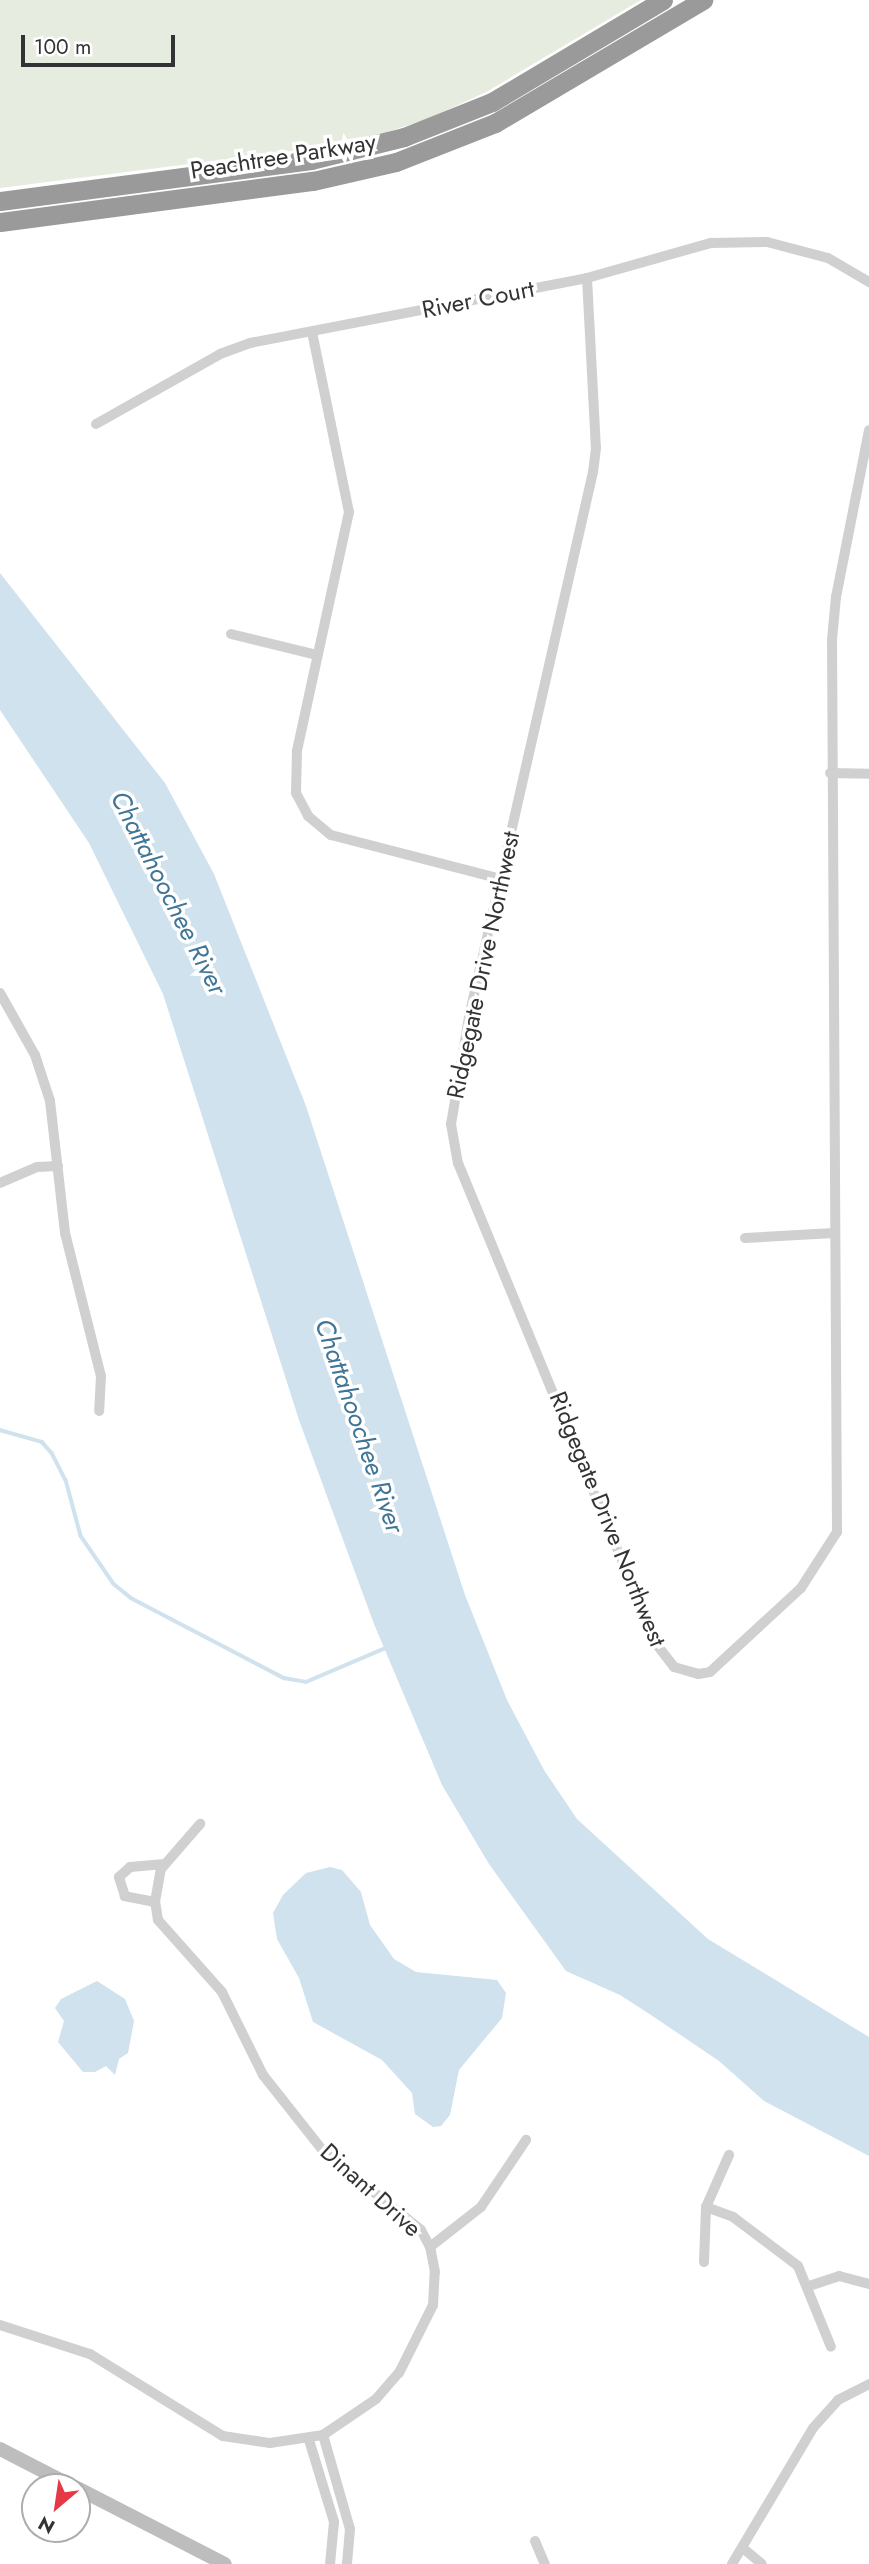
<!DOCTYPE html>
<style>
body{margin:0}
#map{position:relative;width:869px;height:2564px;overflow:hidden;background:#fff;font-family:Jost,sans-serif}
div>[style]{position:absolute}
[style*='--x']{left:calc(var(--x)*1px);top:calc(var(--y)*1px);width:calc(var(--w)*1px);rotate:calc(var(--a)*1deg)}
.green>*{inset:0;background:#e6ecdf}
.water>*{inset:0;background:#cfe2ee}
.stream>*{height:3.5px;margin:-1.75px;padding:0 1.75px;transform-origin:1.75px;border-radius:1.75px;background:#cfe2ee}
.street>*{height:10px;margin:-5px;padding:0 5px;transform-origin:5px;border-radius:5px;background:#d0d0d0}
.secondary>*{height:14px;margin:-7px;padding:0 7px;transform-origin:7px;border-radius:7px;background:#bdbdbd}
.highway>*{height:19px;margin:-9.5px;padding:0 9.5px;transform-origin:9.5px;border-radius:9.5px;background:#9a9a9a}
span{translate:-50% -50%;white-space:nowrap;text-align:center;line-height:1.15;-webkit-text-stroke:7px #fff;paint-order:stroke}
.street-label{font-size:24px;color:#333}
.water-label{font-size:26px;color:#3f7597;font-style:italic}
.north{position:absolute;left:21px;top:2473px;width:70px;height:70px;box-sizing:border-box;background:#fff;border:2px solid #adadad;border-radius:50%;rotate:209deg;font-size:19px;font-weight:700;line-height:28px;text-align:center;color:#333}
.north::after{content:'';display:block;margin:auto;width:24px;height:32px;background:#e63946;clip-path:polygon(50% 0,100% 100%,50% 72%,0 100%)}
.scale{position:absolute;left:21px;top:35px;width:154px;height:32px;box-sizing:border-box;border:4px solid #333;border-top:0;padding-left:9px;font-size:21px;line-height:24px;white-space:nowrap;color:#333;-webkit-text-stroke:5px #fff;paint-order:stroke}
</style>
<div id="map">
<div class="green">
<i style="clip-path:polygon(0 0,641px 0,488px 91px,430px 118px,354px 143px,0 188px)"></i>
</div>
<div class="water">
<i style="clip-path:polygon(0 573px,165px 783px,214px 874px,306px 1106px,465px 1595px,507px 1700px,544px 1770px,577px 1819px,708px 1939px,869px 2037px,869px 2156px,764px 2101px,719px 2061px,651px 2015px,620px 1995px,566px 1971px,489px 1864px,442px 1785px,374px 1624px,299px 1420px,163px 994px,89px 843px,0 710px)"></i>
<i style="clip-path:polygon(330px 1867px,342px 1870px,361px 1892px,370px 1925px,394px 1959px,416px 1972px,497px 1980px,506px 1993px,502px 2018px,459px 2070px,450px 2115px,441px 2126px,433px 2127px,415px 2114px,412px 2093px,382px 2060px,313px 2022px,299px 1978px,277px 1939px,273px 1913px,283px 1895px,306px 1873px)"></i>
<i style="clip-path:polygon(97px 1981px,125px 1999px,134px 2021px,128px 2053px,119px 2059px,115px 2075px,106px 2066px,95px 2072px,83px 2072px,58px 2042px,64px 2021px,55px 2008px,61px 1999px)"></i>
</div>
<div class="stream">
<i style="--x:0;--y:1430;--w:44;--a:15.9"></i>
<i style="--x:42;--y:1442;--w:15;--a:48"></i>
<i style="--x:52;--y:1453;--w:30;--a:63"></i>
<i style="--x:66;--y:1480;--w:58;--a:75"></i>
<i style="--x:81;--y:1536;--w:58;--a:55.5"></i>
<i style="--x:114;--y:1584;--w:22;--a:39"></i>
<i style="--x:131;--y:1598;--w:173;--a:27.6"></i>
<i style="--x:284;--y:1678;--w:22;--a:10"></i>
<i style="--x:306;--y:1682;--w:89;--a:-23.1"></i>
</div>
<div class="street">
<i style="--x:587;--y:278;--w:170;--a:87"></i>
<i style="--x:596;--y:448;--w:24;--a:97"></i>
<i style="--x:593;--y:472;--w:559;--a:102.82"></i>
<i style="--x:469;--y:1017;--w:109;--a:99.5"></i>
<i style="--x:451;--y:1124;--w:40;--a:80"></i>
<i style="--x:458;--y:1163;--w:521;--a:67.57"></i>
<i style="--x:657;--y:1645;--w:28;--a:52"></i>
<i style="--x:674;--y:1667;--w:25;--a:16"></i>
<i style="--x:698;--y:1674;--w:12;--a:-9"></i>
<i style="--x:710;--y:1672;--w:124;--a:-42.7"></i>
<i style="--x:801;--y:1588;--w:67;--a:-57.3"></i>
<i style="--x:837;--y:1532;--w:892;--a:-90.32"></i>
<i style="--x:832;--y:640;--w:43;--a:-84.7"></i>
<i style="--x:836;--y:597;--w:170;--a:-78.8"></i>
<i style="--x:312;--y:332;--w:184;--a:78.4"></i>
<i style="--x:349;--y:512;--w:245;--a:102.3"></i>
<i style="--x:297;--y:751;--w:42;--a:91.4"></i>
<i style="--x:296;--y:793;--w:26;--a:62"></i>
<i style="--x:308;--y:816;--w:30;--a:40"></i>
<i style="--x:331;--y:835;--w:176;--a:14.5"></i>
<i style="--x:96;--y:424;--w:142;--a:-29.4"></i>
<i style="--x:220;--y:354;--w:32;--a:-20"></i>
<i style="--x:250;--y:343;--w:343;--a:-10.9"></i>
<i style="--x:587;--y:278;--w:129;--a:-15.8"></i>
<i style="--x:711;--y:243;--w:56;--a:-1"></i>
<i style="--x:767;--y:242;--w:63;--a:14.7"></i>
<i style="--x:828;--y:258;--w:48;--a:30.3"></i>
<i style="--x:231;--y:634;--w:89;--a:13.7"></i>
<i style="--x:830;--y:773;--w:39;--a:1"></i>
<i style="--x:0;--y:993;--w:71;--a:60.6"></i>
<i style="--x:35;--y:1055;--w:48;--a:71.9"></i>
<i style="--x:50;--y:1101;--w:133;--a:83.5"></i>
<i style="--x:65;--y:1233;--w:147;--a:75.9"></i>
<i style="--x:101;--y:1376;--w:35;--a:93"></i>
<i style="--x:0;--y:1183;--w:40;--a:-23.4"></i>
<i style="--x:37;--y:1167;--w:21;--a:-3"></i>
<i style="--x:745;--y:1238;--w:89;--a:-3.2"></i>
<i style="--x:155;--y:1902;--w:31;--a:-169"></i>
<i style="--x:125;--y:1896;--w:20;--a:-108"></i>
<i style="--x:119;--y:1877;--w:15;--a:-42"></i>
<i style="--x:130;--y:1867;--w:35;--a:-5"></i>
<i style="--x:706;--y:2207;--w:29;--a:20"></i>
<i style="--x:733;--y:2217;--w:81;--a:37"></i>
<i style="--x:798;--y:2266;--w:87;--a:67.8"></i>
<i style="--x:430;--y:2247;--w:65;--a:-38.1"></i>
<i style="--x:481;--y:2207;--w:81;--a:-56.1"></i>
<i style="--x:704;--y:2262;--w:55;--a:-87.9"></i>
<i style="--x:706;--y:2207;--w:57;--a:-66.1"></i>
<i style="--x:809;--y:2286;--w:32;--a:-18"></i>
<i style="--x:839;--y:2276;--w:31;--a:15"></i>
<i style="--x:0;--y:2325;--w:95;--a:17.9"></i>
<i style="--x:90;--y:2354;--w:156;--a:31.7"></i>
<i style="--x:223;--y:2436;--w:48;--a:8.5"></i>
<i style="--x:270;--y:2443;--w:54;--a:-8.6"></i>
<i style="--x:323;--y:2435;--w:64;--a:-34.2"></i>
<i style="--x:376;--y:2399;--w:35;--a:-49"></i>
<i style="--x:399;--y:2373;--w:76;--a:-63.4"></i>
<i style="--x:433;--y:2305;--w:33;--a:-87"></i>
<i style="--x:435;--y:2272;--w:25;--a:-101"></i>
<i style="--x:430;--y:2247;--w:19;--a:-118"></i>
<i style="--x:421;--y:2230;--w:124;--a:-141.2"></i>
<i style="--x:324;--y:2152;--w:98;--a:-128.4"></i>
<i style="--x:263;--y:2075;--w:93;--a:-116.3"></i>
<i style="--x:222;--y:1992;--w:96;--a:-131.6"></i>
<i style="--x:158;--y:1920;--w:18;--a:-99"></i>
<i style="--x:155;--y:1902;--w:34;--a:-80"></i>
<i style="--x:161;--y:1869;--w:60;--a:-49.1"></i>
<i style="--x:323;--y:2435;--w:98;--a:74"></i>
<i style="--x:350;--y:2529;--w:35;--a:95"></i>
<i style="--x:309;--y:2440;--w:86;--a:73"></i>
<i style="--x:334;--y:2522;--w:42;--a:95.4"></i>
<i style="--x:535;--y:2541;--w:25;--a:67"></i>
<i style="--x:744;--y:2549;--w:23;--a:40"></i>
<i style="--x:732;--y:2564;--w:158;--a:-59.2"></i>
<i style="--x:813;--y:2428;--w:38;--a:-48"></i>
<i style="--x:838;--y:2400;--w:35;--a:-27"></i>
</div>
<div class="secondary">
<i style="--x:0;--y:2449;--w:83;--a:27.2"></i>
<i style="--x:77;--y:2488;--w:166;--a:27.2"></i>
</div>
<div class="highway">
<i style="--x:0;--y:201;--w:314;--a:-7.5"></i>
<i style="--x:311;--y:160;--w:96;--a:-13.9"></i>
<i style="--x:404;--y:137;--w:95;--a:-21.7"></i>
<i style="--x:492;--y:102;--w:199;--a:-30.8"></i>
<i style="--x:0;--y:222;--w:316;--a:-7.5"></i>
<i style="--x:313;--y:181;--w:85;--a:-12.9"></i>
<i style="--x:396;--y:162;--w:106;--a:-21.5"></i>
<i style="--x:495;--y:123;--w:242;--a:-30.6"></i>
</div>
<div class="street-label">
<span style="left:283px;top:156px;rotate:-9deg">Peachtree Parkway</span>
<span style="left:478px;top:299px;rotate:-11deg">River Court</span>
<span style="left:483px;top:965px;rotate:-78deg">Ridgegate Drive Northwest</span>
<span style="left:608px;top:1519px;rotate:68deg">Ridgegate Drive Northwest</span>
<span style="left:371px;top:2190px;rotate:42deg">Dinant Drive</span>
</div>
<div class="water-label">
<span style="left:168px;top:893px;rotate:63deg">Chattahoochee River</span>
<span style="left:359px;top:1426px;rotate:71deg">Chattahoochee River</span>
</div>
<div class="north">N</div>
<div class="scale">100 m</div>
</div>
